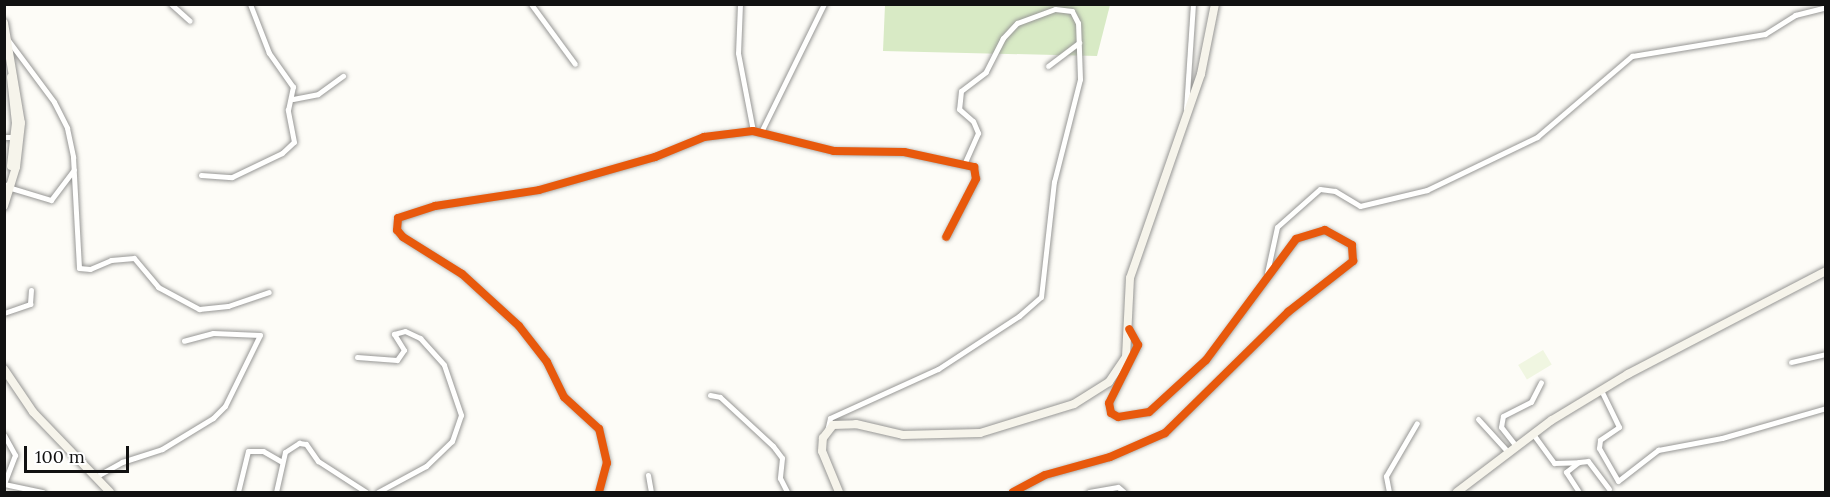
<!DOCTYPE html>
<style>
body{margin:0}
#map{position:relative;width:1830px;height:497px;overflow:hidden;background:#fdfcf7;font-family:Lora,serif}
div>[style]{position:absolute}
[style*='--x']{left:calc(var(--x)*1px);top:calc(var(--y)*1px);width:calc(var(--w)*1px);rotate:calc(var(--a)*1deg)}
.forest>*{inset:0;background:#d8eac5}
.pitch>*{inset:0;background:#f0f6e1;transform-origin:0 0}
.roads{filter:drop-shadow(0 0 2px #979795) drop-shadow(0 0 2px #979795)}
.street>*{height:5px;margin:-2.5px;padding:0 2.5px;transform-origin:2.5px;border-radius:2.5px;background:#fffffe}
.secondary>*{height:8px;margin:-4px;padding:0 4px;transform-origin:4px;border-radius:4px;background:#f6f4eb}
.cycleway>*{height:8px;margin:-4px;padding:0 4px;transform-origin:4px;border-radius:4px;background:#e8590c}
span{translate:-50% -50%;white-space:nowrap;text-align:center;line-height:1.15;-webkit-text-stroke:6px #fff;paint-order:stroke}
.frame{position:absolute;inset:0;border:6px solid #111;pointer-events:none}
.scale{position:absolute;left:24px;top:446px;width:105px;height:27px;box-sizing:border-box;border:3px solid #111;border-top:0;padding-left:8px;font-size:18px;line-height:21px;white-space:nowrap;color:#111;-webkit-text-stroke:4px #fff;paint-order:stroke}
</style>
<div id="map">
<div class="forest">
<i style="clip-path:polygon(885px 5px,1110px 5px,1097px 56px,883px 51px)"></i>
</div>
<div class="pitch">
<i style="left:1543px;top:350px;width:17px;height:29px;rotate:59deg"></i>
</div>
<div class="roads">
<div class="street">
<i style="--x:171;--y:4;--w:25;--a:42"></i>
<i style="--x:531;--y:4;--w:74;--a:53.7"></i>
<i style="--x:740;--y:4;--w:49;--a:92.3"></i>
<i style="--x:738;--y:53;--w:79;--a:79.1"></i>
<i style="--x:8;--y:40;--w:77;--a:53.4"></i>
<i style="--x:54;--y:102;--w:29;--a:63"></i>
<i style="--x:67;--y:128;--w:30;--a:78"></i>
<i style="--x:73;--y:157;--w:111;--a:86.9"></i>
<i style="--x:79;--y:268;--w:11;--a:5"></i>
<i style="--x:90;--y:269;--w:23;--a:-23"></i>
<i style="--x:111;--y:260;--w:23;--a:-5"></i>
<i style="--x:134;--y:258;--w:38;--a:50"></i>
<i style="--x:158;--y:287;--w:47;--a:28.2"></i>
<i style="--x:199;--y:309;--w:29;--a:-6"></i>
<i style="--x:228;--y:306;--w:43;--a:-18.9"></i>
<i style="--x:1048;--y:66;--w:39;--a:-37"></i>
<i style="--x:293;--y:99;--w:25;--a:-11"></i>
<i style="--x:318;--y:94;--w:31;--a:-36"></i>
<i style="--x:1186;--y:109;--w:105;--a:-86.2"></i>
<i style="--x:761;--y:132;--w:143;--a:-63.8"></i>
<i style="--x:4;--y:137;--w:11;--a:0"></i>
<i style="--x:201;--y:175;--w:31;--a:4"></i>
<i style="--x:232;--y:177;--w:55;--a:-25.6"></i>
<i style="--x:282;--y:153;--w:16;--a:-43"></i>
<i style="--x:294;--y:142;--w:33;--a:-101"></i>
<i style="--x:288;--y:110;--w:24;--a:-78"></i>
<i style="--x:293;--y:87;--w:42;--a:-125.2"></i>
<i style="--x:269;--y:53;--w:53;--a:-111.2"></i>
<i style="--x:4;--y:184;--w:2;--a:27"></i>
<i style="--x:11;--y:188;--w:42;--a:16.7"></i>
<i style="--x:51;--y:200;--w:38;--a:-53"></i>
<i style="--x:1267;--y:273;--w:47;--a:-77.7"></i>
<i style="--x:1277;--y:227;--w:57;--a:-41.5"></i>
<i style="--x:1320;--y:189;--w:15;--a:8"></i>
<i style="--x:1335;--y:191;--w:29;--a:31"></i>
<i style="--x:1360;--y:206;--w:69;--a:-13.4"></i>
<i style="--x:1427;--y:190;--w:122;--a:-25.7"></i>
<i style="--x:1537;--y:137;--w:125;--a:-40.5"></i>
<i style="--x:1632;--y:56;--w:135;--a:-9.4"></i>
<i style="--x:1765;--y:34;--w:36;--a:-32"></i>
<i style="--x:1795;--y:15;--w:32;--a:-14"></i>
<i style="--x:4;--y:313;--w:28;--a:-19"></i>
<i style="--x:30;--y:304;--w:14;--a:-86"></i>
<i style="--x:357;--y:357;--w:40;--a:4.3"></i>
<i style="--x:397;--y:360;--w:12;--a:-55"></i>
<i style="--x:404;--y:350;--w:19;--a:-122"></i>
<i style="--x:394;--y:334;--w:11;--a:-15"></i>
<i style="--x:405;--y:331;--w:17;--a:25"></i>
<i style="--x:420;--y:338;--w:36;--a:48"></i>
<i style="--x:444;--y:365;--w:53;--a:71.2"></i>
<i style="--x:461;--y:415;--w:28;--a:109"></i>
<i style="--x:452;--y:441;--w:36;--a:136"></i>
<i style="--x:426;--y:466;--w:55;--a:151.6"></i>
<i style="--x:1791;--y:362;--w:36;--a:-13"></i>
<i style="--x:1601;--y:390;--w:41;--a:64.1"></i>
<i style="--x:1619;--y:427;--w:23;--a:146"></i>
<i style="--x:1600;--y:440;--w:8;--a:97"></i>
<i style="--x:1599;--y:448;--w:38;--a:60"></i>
<i style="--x:1618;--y:481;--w:51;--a:-37.8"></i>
<i style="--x:1658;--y:450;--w:65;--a:-10.6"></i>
<i style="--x:1722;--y:438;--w:108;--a:-16.1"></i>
<i style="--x:710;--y:395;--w:10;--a:11"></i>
<i style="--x:720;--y:397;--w:72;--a:42.8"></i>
<i style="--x:773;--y:446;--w:15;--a:53"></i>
<i style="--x:782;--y:458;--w:20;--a:96"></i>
<i style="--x:780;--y:478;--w:16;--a:63"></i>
<i style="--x:1478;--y:419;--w:45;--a:47.7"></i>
<i style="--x:827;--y:431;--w:13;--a:-77"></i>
<i style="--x:830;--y:418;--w:119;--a:-24.4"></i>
<i style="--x:938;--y:369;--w:97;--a:-33.2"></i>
<i style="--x:1019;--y:316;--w:29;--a:-41"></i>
<i style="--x:1041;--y:297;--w:116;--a:-83.6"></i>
<i style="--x:1054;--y:182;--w:106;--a:-75.8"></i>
<i style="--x:1080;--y:79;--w:56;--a:-92"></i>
<i style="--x:1078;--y:23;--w:13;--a:-117"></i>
<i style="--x:1072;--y:11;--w:17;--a:-173"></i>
<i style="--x:1055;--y:9;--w:40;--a:159.8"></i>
<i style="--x:1017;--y:23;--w:21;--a:133"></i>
<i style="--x:1003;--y:38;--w:38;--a:117"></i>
<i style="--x:986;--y:72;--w:31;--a:143"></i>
<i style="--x:961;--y:91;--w:18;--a:96"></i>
<i style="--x:959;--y:109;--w:18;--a:41"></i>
<i style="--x:973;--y:121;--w:13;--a:67"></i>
<i style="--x:978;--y:133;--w:35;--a:114"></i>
<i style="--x:1533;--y:434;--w:36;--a:54"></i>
<i style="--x:1554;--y:463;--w:25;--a:-2"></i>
<i style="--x:4;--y:435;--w:23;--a:61"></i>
<i style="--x:15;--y:455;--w:30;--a:111"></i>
<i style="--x:1516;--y:446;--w:24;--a:-128"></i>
<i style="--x:1501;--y:427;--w:11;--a:-80"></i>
<i style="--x:1503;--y:416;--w:31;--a:-27"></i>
<i style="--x:1531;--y:402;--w:22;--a:-63"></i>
<i style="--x:648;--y:475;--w:17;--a:80"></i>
<i style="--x:95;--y:477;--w:31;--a:-29"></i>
<i style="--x:122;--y:462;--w:42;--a:-18"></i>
<i style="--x:162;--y:449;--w:60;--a:-31.3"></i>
<i style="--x:213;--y:418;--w:17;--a:-45"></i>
<i style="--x:225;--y:406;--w:79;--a:-63.8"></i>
<i style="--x:260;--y:335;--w:47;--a:-177.6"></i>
<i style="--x:213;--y:333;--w:30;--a:165"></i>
<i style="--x:4;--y:484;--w:40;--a:12"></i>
<i style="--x:238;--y:492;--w:42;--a:-76.3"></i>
<i style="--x:248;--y:451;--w:15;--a:0"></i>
<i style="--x:263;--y:451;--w:22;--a:30"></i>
<i style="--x:276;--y:492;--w:41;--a:-77.3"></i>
<i style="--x:285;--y:452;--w:17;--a:-33"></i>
<i style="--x:299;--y:443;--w:7;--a:8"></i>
<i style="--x:306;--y:444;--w:21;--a:55"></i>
<i style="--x:318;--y:461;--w:57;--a:32.9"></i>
<i style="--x:599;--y:492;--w:30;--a:-75"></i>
<i style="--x:607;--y:463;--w:35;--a:-103"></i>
<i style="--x:599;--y:429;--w:47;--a:-137.6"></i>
<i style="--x:564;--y:397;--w:39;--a:-116"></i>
<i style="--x:547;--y:362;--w:46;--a:-127.9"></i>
<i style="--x:519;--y:326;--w:77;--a:-137.6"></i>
<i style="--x:462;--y:274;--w:70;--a:-147.9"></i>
<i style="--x:403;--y:237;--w:9;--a:-131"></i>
<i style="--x:397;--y:230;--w:12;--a:-85"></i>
<i style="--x:398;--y:218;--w:39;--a:-18"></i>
<i style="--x:435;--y:206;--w:105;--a:-8.7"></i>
<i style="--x:539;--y:190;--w:121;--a:-15.9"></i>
<i style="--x:655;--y:157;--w:53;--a:-22.2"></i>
<i style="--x:704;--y:137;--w:49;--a:-7"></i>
<i style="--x:753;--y:131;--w:83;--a:13.9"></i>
<i style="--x:834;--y:151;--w:70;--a:0.8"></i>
<i style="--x:904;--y:152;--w:72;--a:12.1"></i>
<i style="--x:974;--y:167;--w:12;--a:81"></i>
<i style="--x:976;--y:179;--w:65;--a:117.3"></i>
<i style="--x:1013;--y:492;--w:36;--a:-28"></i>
<i style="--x:1045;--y:475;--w:67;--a:-15.5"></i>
<i style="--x:1110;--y:457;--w:60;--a:-23.6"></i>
<i style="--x:1165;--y:433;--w:173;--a:-44.5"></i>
<i style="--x:1288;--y:312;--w:83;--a:-38.1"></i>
<i style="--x:1353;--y:261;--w:16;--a:-94"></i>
<i style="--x:1352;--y:245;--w:31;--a:-151"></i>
<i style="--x:1325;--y:230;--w:30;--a:163"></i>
<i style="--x:1296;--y:239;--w:151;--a:126.6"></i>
<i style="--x:1206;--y:360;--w:77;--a:137.6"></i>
<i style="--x:1149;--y:412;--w:31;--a:171"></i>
<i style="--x:1118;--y:417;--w:8;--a:-150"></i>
<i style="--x:1111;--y:413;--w:10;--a:-101"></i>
<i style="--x:1109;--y:403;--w:65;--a:-63.4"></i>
<i style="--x:1138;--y:345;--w:18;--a:-119"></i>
<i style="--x:1089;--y:492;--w:29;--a:-10"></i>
<i style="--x:1118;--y:487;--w:8;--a:40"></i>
<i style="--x:1389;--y:492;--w:16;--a:-101"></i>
<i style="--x:1386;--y:476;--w:61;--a:-59.7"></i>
<i style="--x:1579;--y:492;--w:24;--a:-123"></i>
<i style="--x:1566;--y:472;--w:16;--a:-38"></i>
<i style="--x:1579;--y:462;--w:9;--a:-6"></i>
<i style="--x:1588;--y:461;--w:35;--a:53"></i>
</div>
<div class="secondary">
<i style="--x:4;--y:23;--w:101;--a:80.4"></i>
<i style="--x:21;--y:123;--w:44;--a:96.5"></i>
<i style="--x:16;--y:167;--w:41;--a:107.1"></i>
<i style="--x:11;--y:166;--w:43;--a:-83.4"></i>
<i style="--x:16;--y:123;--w:46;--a:-96.2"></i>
<i style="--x:4;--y:369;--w:52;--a:56"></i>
<i style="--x:33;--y:412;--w:111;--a:46.1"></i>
<i style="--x:839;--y:492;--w:44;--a:-112.5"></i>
<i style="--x:822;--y:451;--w:13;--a:-86"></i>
<i style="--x:823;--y:438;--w:16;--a:-52"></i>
<i style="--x:833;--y:425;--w:23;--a:-2"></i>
<i style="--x:856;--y:424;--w:48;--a:13.2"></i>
<i style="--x:903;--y:435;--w:77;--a:-1.5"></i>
<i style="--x:980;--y:433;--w:98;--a:-17.1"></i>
<i style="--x:1074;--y:404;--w:41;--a:-32.2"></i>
<i style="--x:1109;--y:382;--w:30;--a:-56"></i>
<i style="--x:1126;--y:357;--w:79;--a:-87.1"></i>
<i style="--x:1130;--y:278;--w:216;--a:-70.8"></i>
<i style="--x:1201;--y:74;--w:71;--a:-78.7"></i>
<i style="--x:1457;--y:492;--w:119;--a:-37.2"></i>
<i style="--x:1552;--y:420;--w:89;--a:-31.2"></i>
<i style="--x:1628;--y:374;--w:223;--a:-27.5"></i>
</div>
</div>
<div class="cycleway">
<i style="--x:599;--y:492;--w:30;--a:-75"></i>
<i style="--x:607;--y:463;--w:35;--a:-103"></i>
<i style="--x:599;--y:429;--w:47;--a:-137.6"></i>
<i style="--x:564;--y:397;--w:39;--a:-116"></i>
<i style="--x:547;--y:362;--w:46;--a:-127.9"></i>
<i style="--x:519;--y:326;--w:77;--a:-137.6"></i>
<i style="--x:462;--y:274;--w:70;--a:-147.9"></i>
<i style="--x:403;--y:237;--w:9;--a:-131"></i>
<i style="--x:397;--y:230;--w:12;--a:-85"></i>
<i style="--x:398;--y:218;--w:39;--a:-18"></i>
<i style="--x:435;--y:206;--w:105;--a:-8.7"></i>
<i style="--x:539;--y:190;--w:121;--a:-15.9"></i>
<i style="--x:655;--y:157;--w:53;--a:-22.2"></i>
<i style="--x:704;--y:137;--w:49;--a:-7"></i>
<i style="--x:753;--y:131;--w:83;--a:13.9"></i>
<i style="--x:834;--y:151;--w:70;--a:0.8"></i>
<i style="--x:904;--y:152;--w:72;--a:12.1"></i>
<i style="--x:974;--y:167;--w:12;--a:81"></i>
<i style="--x:976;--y:179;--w:65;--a:117.3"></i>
<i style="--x:1013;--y:492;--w:36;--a:-28"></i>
<i style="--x:1045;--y:475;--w:67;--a:-15.5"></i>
<i style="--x:1110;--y:457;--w:60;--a:-23.6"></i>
<i style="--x:1165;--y:433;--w:173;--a:-44.5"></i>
<i style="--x:1288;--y:312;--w:83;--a:-38.1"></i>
<i style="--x:1353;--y:261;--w:16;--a:-94"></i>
<i style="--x:1352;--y:245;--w:31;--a:-151"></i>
<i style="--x:1325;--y:230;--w:30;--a:163"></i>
<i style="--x:1296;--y:239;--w:151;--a:126.6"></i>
<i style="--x:1206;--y:360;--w:77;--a:137.6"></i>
<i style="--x:1149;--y:412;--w:31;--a:171"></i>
<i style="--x:1118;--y:417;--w:8;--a:-150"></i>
<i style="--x:1111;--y:413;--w:10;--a:-101"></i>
<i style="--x:1109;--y:403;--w:65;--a:-63.4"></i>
<i style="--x:1138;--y:345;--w:18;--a:-119"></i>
</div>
<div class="frame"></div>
<div class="scale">100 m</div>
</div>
